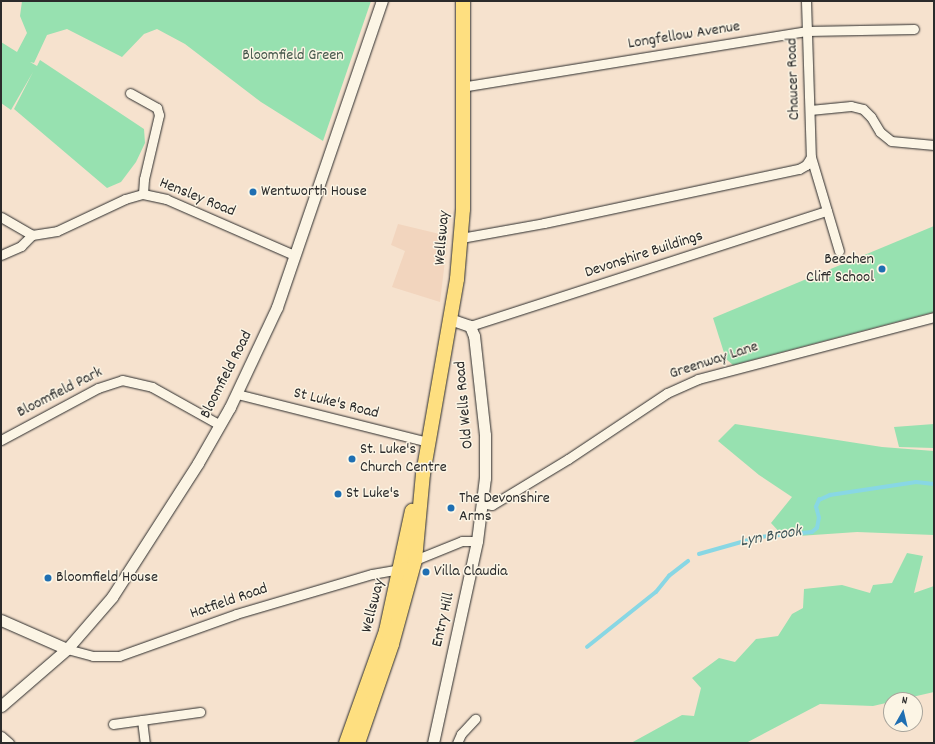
<!DOCTYPE html>
<style>
body{margin:0}
#map{position:relative;width:935px;height:744px;overflow:hidden;background:#f6e2ce;font-family:Dekko,sans-serif}
div>[style]{position:absolute}
[style*='--x']{left:calc(var(--x)*1px);top:calc(var(--y)*1px);width:calc(var(--w)*1px);rotate:calc(var(--a)*1deg)}
.built>*{inset:0;background:#f2d5be}
.green>*{inset:0;background:#97e1b0}
.stream>*{height:3.5px;margin:-1.75px;padding:0 1.75px;transform-origin:1.75px;border-radius:1.75px;background:#88d7e4}
.roads{filter:drop-shadow(0 0 1px #2b2b2b) drop-shadow(0 0 1px #2b2b2b)}
.minor>*{height:9px;margin:-4.5px;padding:0 4.5px;transform-origin:4.5px;border-radius:4.5px;background:#fcf5e5}
.tertiary>*{height:11px;margin:-5.5px;padding:0 5.5px;transform-origin:5.5px;border-radius:5.5px;background:#fcf5e5}
.primary>*{height:14px;margin:-7px;padding:0 7px;transform-origin:7px;border-radius:7px;background:#fedf80}
.dots>*{width:11px;height:11px;translate:-50% -50%;box-sizing:border-box;border:2px solid #fcf5e5;border-radius:50%}
span{translate:-50% -50%;white-space:nowrap;text-align:center;line-height:1.15;-webkit-text-stroke:3px #fcf5e5;paint-order:stroke}
.street-label{font-size:16px;color:#2b2b2b}
.park-label{font-size:16px;color:#46584c}
.poi-label{font-size:16px;color:#2b2b2b}
.left{translate:0 -50%;text-align:left}
.right{translate:-100% -50%;text-align:right}
.water-label{font-size:17px;color:#425659;font-style:italic}
.frame{position:absolute;inset:0;border:2px solid #2b2b2b;pointer-events:none}
.north{position:absolute;left:883px;top:692px;width:40px;height:40px;box-sizing:border-box;background:#fcf5e5;border:1px solid #a8a49b;border-radius:50%;rotate:8deg;font-size:11px;font-weight:700;line-height:16px;text-align:center;color:#2b2b2b}
.north::after{content:'';display:block;margin:auto;width:14px;height:18px;background:#1f6fb2;clip-path:polygon(50% 0,100% 100%,50% 72%,0 100%)}
</style>
<div id="map">
<div class="built">
<i style="clip-path:polygon(398px 224px,448px 236px,440px 302px,392px 287px,405px 251px,391px 245px)"></i>
</div>
<div class="green">
<i style="clip-path:polygon(22px 1px,371px 1px,323px 141px,261px 102px,185px 44px,157px 29px,144px 34px,122px 57px,67px 29px,47px 35px,34px 63px,30px 62px,37px 66px,40px 60px,144px 129px,145px 143px,136px 162px,121px 182px,107px 188px,14px 109px,33px 72px,11px 110px,1px 103px,1px 42px,17px 52px,27px 33px,20px 16px)"></i>
<i style="clip-path:polygon(934px 226px,934px 312px,733px 365px,726px 359px,713px 318px)"></i>
<i style="clip-path:polygon(735px 424px,882px 447px,934px 451px,934px 535px,857px 532px,784px 537px,771px 523px,792px 497px,759px 475px,718px 441px)"></i>
<i style="clip-path:polygon(934px 424px,934px 448px,899px 447px,894px 427px)"></i>
<i style="clip-path:polygon(907px 553px,923px 556px,914px 593px,934px 586px,934px 692px,873px 706px,820px 704px,746px 743px,631px 743px,682px 715px,694px 716px,701px 688px,692px 678px,719px 658px,735px 662px,756px 639px,778px 636px,792px 614px,803px 608px,804px 589px,842px 585px,870px 593px,873px 585px,892px 583px)"></i>
</div>
<div class="stream">
<i style="--x:699;--y:554;--w:62;--a:-15.8"></i>
<i style="--x:759;--y:537;--w:53;--a:-5.4"></i>
<i style="--x:812;--y:532;--w:6;--a:-39"></i>
<i style="--x:817;--y:528;--w:10;--a:-79"></i>
<i style="--x:819;--y:518;--w:11;--a:-105"></i>
<i style="--x:816;--y:507;--w:8;--a:-67"></i>
<i style="--x:819;--y:500;--w:12;--a:-24"></i>
<i style="--x:830;--y:495;--w:87;--a:-8.6"></i>
<i style="--x:916;--y:482;--w:18;--a:6"></i>
<i style="--x:587;--y:647;--w:88;--a:-38.6"></i>
<i style="--x:656;--y:592;--w:21;--a:-51"></i>
<i style="--x:669;--y:576;--w:24;--a:-38"></i>
</div>
<div class="roads">
<div class="minor">
<i style="--x:806;--y:1;--w:156;--a:88.2"></i>
<i style="--x:811;--y:157;--w:98;--a:73.4"></i>
<i style="--x:461;--y:87;--w:351;--a:-9.2"></i>
<i style="--x:807;--y:31;--w:107;--a:-1.1"></i>
<i style="--x:130;--y:93;--w:31;--a:29"></i>
<i style="--x:157;--y:108;--w:7;--a:74"></i>
<i style="--x:159;--y:115;--w:66;--a:103.2"></i>
<i style="--x:144;--y:179;--w:15;--a:94"></i>
<i style="--x:810;--y:110;--w:41;--a:-5.6"></i>
<i style="--x:851;--y:106;--w:12;--a:14"></i>
<i style="--x:863;--y:109;--w:11;--a:45"></i>
<i style="--x:871;--y:117;--w:17;--a:59"></i>
<i style="--x:880;--y:132;--w:14;--a:39"></i>
<i style="--x:891;--y:141;--w:43;--a:5.3"></i>
<i style="--x:1;--y:217;--w:36;--a:30"></i>
<i style="--x:461;--y:238;--w:84;--a:-10.2"></i>
<i style="--x:544;--y:223;--w:261;--a:-12"></i>
<i style="--x:799;--y:169;--w:8;--a:-30"></i>
<i style="--x:806;--y:165;--w:9;--a:-58"></i>
<i style="--x:1;--y:255;--w:22;--a:-24"></i>
<i style="--x:21;--y:246;--w:16;--a:-45"></i>
<i style="--x:32;--y:235;--w:25;--a:-9"></i>
<i style="--x:57;--y:231;--w:75;--a:-25.2"></i>
<i style="--x:125;--y:199;--w:19;--a:-16"></i>
<i style="--x:143;--y:194;--w:24;--a:12"></i>
<i style="--x:166;--y:199;--w:140;--a:23.6"></i>
<i style="--x:470;--y:326;--w:375;--a:-17.9"></i>
<i style="--x:237;--y:394;--w:197;--a:14.1"></i>
<i style="--x:1;--y:440;--w:110;--a:-28.2"></i>
<i style="--x:98;--y:388;--w:25;--a:-18"></i>
<i style="--x:122;--y:380;--w:31;--a:13"></i>
<i style="--x:152;--y:387;--w:78;--a:29.2"></i>
<i style="--x:483;--y:503;--w:9;--a:13"></i>
<i style="--x:492;--y:505;--w:89;--a:-31.2"></i>
<i style="--x:568;--y:459;--w:119;--a:-33.7"></i>
<i style="--x:667;--y:393;--w:34;--a:-24"></i>
<i style="--x:698;--y:379;--w:244;--a:-14.7"></i>
<i style="--x:415;--y:560;--w:51;--a:-22"></i>
<i style="--x:462;--y:541;--w:15;--a:0"></i>
<i style="--x:67;--y:649;--w:27;--a:15"></i>
<i style="--x:93;--y:656;--w:26;--a:0"></i>
<i style="--x:119;--y:656;--w:124;--a:-19.7"></i>
<i style="--x:236;--y:614;--w:142;--a:-16.4"></i>
<i style="--x:372;--y:574;--w:28;--a:-10"></i>
<i style="--x:142;--y:720;--w:23;--a:83"></i>
<i style="--x:113;--y:724;--w:88;--a:-7.9"></i>
<i style="--x:1;--y:736;--w:11;--a:41"></i>
<i style="--x:457;--y:743;--w:10;--a:-66"></i>
<i style="--x:461;--y:734;--w:21;--a:-47"></i>
</div>
<div class="tertiary">
<i style="--x:1;--y:620;--w:72;--a:23.7"></i>
<i style="--x:1;--y:706;--w:87;--a:-40.8"></i>
<i style="--x:67;--y:649;--w:69;--a:-49.1"></i>
<i style="--x:112;--y:597;--w:159;--a:-57.3"></i>
<i style="--x:198;--y:463;--w:64;--a:-60.3"></i>
<i style="--x:230;--y:407;--w:110;--a:-64.8"></i>
<i style="--x:277;--y:307;--w:324;--a:-71.1"></i>
<i style="--x:433;--y:743;--w:207;--a:-77.7"></i>
<i style="--x:477;--y:541;--w:64;--a:-82.8"></i>
<i style="--x:485;--y:478;--w:43;--a:-90"></i>
<i style="--x:485;--y:435;--w:100;--a:-96.3"></i>
<i style="--x:474;--y:336;--w:11;--a:-112"></i>
<i style="--x:470;--y:326;--w:21;--a:-161"></i>
</div>
<div class="primary">
<i style="--x:346;--y:743;--w:119;--a:-70.3"></i>
<i style="--x:386;--y:631;--w:123;--a:-77.8"></i>
<i style="--x:358;--y:743;--w:105;--a:-71"></i>
<i style="--x:392;--y:644;--w:87;--a:-74.7"></i>
<i style="--x:415;--y:560;--w:86;--a:-84.7"></i>
<i style="--x:423;--y:474;--w:198;--a:-80.1"></i>
<i style="--x:457;--y:279;--w:70;--a:-85.1"></i>
<i style="--x:463;--y:209;--w:208;--a:-90"></i>
</div>
</div>
<div class="dots">
<i style="left:253px;top:192px;background:#1f6fb2"></i>
<i style="left:882px;top:269px;background:#1f6fb2"></i>
<i style="left:352px;top:459px;background:#1f6fb2"></i>
<i style="left:338px;top:494px;background:#1f6fb2"></i>
<i style="left:451px;top:508px;background:#1f6fb2"></i>
<i style="left:426px;top:572px;background:#1f6fb2"></i>
<i style="left:48px;top:578px;background:#1f6fb2"></i>
</div>
<div class="street-label">
<span style="left:684px;top:36px;rotate:-9deg">Longfellow Avenue</span>
<span style="left:794px;top:79px;rotate:-92deg">Chaucer Road</span>
<span style="left:197px;top:198px;rotate:22deg">Hensley Road</span>
<span style="left:443px;top:238px;rotate:-85deg">Wellsway</span>
<span style="left:644px;top:255px;rotate:-18deg">Devonshire Buildings</span>
<span style="left:714px;top:361px;rotate:-18deg">Greenway Lane</span>
<span style="left:227px;top:375px;rotate:-63deg">Bloomfield Road</span>
<span style="left:60px;top:393px;rotate:-27deg">Bloomfield Park</span>
<span style="left:336px;top:404px;rotate:14deg">St Luke's Road</span>
<span style="left:465px;top:405px;rotate:-95deg">Old Wells Road</span>
<span style="left:229px;top:602px;rotate:-19deg">Hatfield Road</span>
<span style="left:374px;top:606px;rotate:-76deg">Wellsway</span>
<span style="left:444px;top:620px;rotate:-77deg">Entry Hill</span>
</div>
<div class="park-label">
<span style="left:293px;top:56px">Bloomfield Green</span>
</div>
<div class="poi-label">
<span class="left" style="left:261px;top:192px">Wentworth House</span>
<span class="right" style="left:874px;top:269px">Beechen<br>Cliff School</span>
<span class="left" style="left:360px;top:459px">St. Luke's<br>Church Centre</span>
<span class="left" style="left:346px;top:494px">St Luke's</span>
<span class="left" style="left:459px;top:508px">The Devonshire<br>Arms</span>
<span class="left" style="left:434px;top:572px">Villa Claudia</span>
<span class="left" style="left:56px;top:578px">Bloomfield House</span>
</div>
<div class="water-label">
<span style="left:771px;top:538px;rotate:-10deg">Lyn Brook</span>
</div>
<div class="frame"></div>
<div class="north">N</div>
</div>
